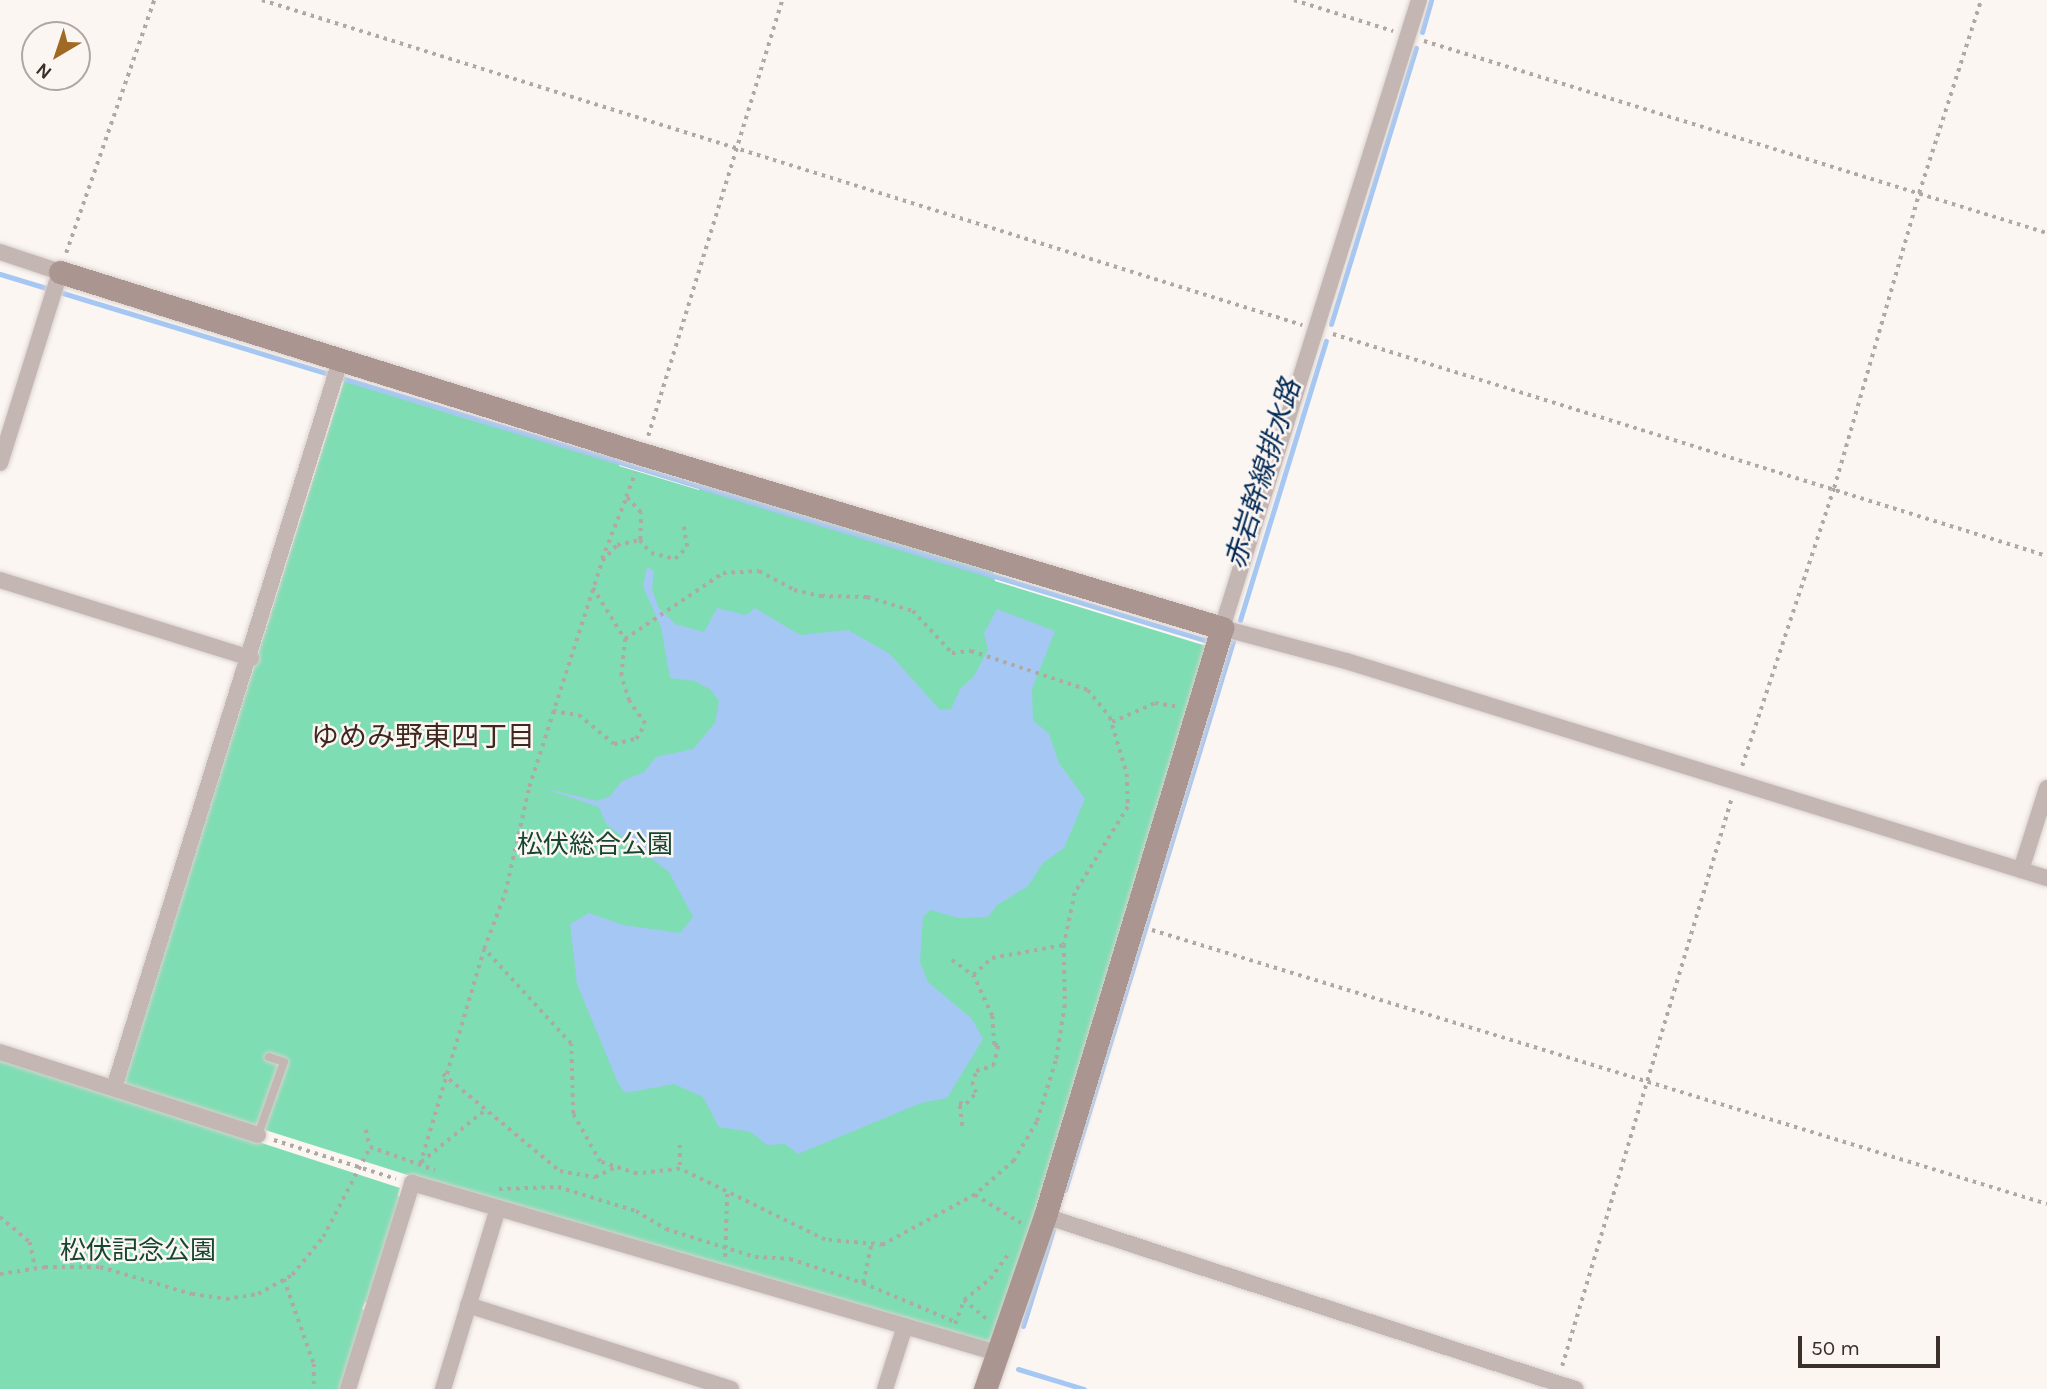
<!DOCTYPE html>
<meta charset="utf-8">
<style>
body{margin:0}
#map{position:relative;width:2047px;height:1389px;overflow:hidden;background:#fcf6f3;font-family:Karla,"Noto Sans JP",sans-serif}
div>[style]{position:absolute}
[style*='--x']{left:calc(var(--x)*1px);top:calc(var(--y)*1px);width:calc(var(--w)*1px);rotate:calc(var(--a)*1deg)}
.green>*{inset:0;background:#7fddb3}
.water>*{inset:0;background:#a5c7f3}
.stream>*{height:5px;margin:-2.5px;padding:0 2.5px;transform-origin:2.5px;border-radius:2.5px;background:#a5c7f3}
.path>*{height:3.5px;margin-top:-1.75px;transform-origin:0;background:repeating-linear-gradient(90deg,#b0a8a3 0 3.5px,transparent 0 8.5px)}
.roads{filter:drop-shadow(0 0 2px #d9d2cf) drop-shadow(0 0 2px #d9d2cf)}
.lane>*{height:8px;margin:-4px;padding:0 4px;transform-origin:4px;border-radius:4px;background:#c4b6b2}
.street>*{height:16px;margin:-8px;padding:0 8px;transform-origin:8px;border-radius:8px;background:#c4b6b2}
.secondary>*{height:23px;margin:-11.5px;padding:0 11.5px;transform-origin:11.5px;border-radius:11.5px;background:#aa9590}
span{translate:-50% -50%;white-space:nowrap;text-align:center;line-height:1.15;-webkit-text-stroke:5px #fcf6f3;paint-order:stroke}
.park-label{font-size:26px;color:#164532}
.water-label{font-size:28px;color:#012955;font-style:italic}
.neighbourhood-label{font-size:28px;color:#3e281d}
.north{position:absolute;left:21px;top:21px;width:70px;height:70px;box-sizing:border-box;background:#fcf6f3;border:2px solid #afa7a3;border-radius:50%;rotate:219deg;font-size:19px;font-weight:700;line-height:28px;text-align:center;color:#3b302a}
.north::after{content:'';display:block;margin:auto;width:24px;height:32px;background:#a06924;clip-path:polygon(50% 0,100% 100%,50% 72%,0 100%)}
.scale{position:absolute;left:1798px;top:1336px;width:142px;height:32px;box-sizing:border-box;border:4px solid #3b302a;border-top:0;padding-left:9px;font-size:21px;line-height:24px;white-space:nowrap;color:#3b302a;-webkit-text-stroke:5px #fcf6f3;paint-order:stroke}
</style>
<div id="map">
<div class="green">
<i style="clip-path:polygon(344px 381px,478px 422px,621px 459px,619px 466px,699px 490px,701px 483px,993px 572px,995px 581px,1216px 649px,995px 1347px,414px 1177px,122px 1085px)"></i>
<i style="clip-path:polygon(0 1058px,400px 1188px,398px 1196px,404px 1198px,369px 1303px,365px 1302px,362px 1309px,366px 1310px,342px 1389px,0 1389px)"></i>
</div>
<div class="water">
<i style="clip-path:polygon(647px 567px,654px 571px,652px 588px,658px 607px,675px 624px,704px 632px,717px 608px,746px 615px,755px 608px,800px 635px,848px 630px,890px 654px,940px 710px,951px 709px,960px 689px,974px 676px,988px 650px,984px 633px,997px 609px,1055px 631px,1032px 689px,1033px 720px,1049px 734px,1059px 763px,1085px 799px,1064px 848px,1043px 863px,1028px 886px,997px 905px,988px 917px,958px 918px,930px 910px,923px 917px,920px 962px,928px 982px,972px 1019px,983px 1039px,947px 1098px,921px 1103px,798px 1154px,785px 1144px,767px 1145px,751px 1132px,719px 1127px,703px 1097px,674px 1084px,625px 1093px,618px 1083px,577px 984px,570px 924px,589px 913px,623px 925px,680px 933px,693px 917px,669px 872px,606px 824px,599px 807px,543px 788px,597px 801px,610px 796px,622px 781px,644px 772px,656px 757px,693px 749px,715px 723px,719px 701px,711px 690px,695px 681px,670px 678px,661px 627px,643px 586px)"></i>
</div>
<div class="stream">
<i style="--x:1422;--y:32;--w:33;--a:-74"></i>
<i style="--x:0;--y:274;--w:1266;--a:16.9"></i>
<i style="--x:1331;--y:324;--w:289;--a:-72.9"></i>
<i style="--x:1240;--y:620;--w:292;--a:-72.9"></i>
<i style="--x:1065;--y:1190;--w:577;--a:-72.98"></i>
<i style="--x:1023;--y:1326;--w:108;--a:-72.7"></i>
<i style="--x:1018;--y:1369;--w:69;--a:16.9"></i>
</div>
<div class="path">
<i style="--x:262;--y:0;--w:1090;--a:17.35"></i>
<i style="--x:1294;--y:0;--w:104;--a:17.4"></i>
<i style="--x:1424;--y:41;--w:652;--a:17.13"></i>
<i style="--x:66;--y:253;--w:268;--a:-70.8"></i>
<i style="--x:1333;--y:334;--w:748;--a:17.27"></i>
<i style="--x:648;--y:436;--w:456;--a:-72.9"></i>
<i style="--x:640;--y:540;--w:17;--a:50"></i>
<i style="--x:651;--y:553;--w:25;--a:14"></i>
<i style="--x:675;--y:559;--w:17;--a:-45"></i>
<i style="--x:687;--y:547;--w:22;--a:-100"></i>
<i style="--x:602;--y:559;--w:66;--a:-68.5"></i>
<i style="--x:593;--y:588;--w:60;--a:57.9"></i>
<i style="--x:625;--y:639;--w:118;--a:-34"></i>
<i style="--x:723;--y:573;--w:36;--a:-3"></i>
<i style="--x:759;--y:571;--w:40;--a:28"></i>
<i style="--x:794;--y:590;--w:28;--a:13"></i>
<i style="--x:821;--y:596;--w:46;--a:1.2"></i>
<i style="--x:867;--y:597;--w:48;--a:16.9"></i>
<i style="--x:913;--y:611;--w:57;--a:47.1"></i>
<i style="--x:952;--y:653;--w:19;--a:-6"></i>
<i style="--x:971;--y:651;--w:123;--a:18.4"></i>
<i style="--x:1088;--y:690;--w:35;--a:51"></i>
<i style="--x:1110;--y:717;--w:59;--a:73.4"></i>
<i style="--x:1127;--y:774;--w:33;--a:88"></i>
<i style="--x:1128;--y:807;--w:101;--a:121.6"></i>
<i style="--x:1075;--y:893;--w:53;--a:101.9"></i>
<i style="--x:1064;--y:945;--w:60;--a:89"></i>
<i style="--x:1065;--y:1005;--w:57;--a:99.1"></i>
<i style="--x:1056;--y:1061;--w:64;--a:107.3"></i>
<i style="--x:1037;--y:1122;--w:45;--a:120.5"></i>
<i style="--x:1014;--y:1161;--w:52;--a:138.9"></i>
<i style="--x:975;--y:1195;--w:105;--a:151.5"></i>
<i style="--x:883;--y:1245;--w:58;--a:-175.1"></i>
<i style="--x:825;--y:1240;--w:161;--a:-153.9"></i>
<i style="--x:680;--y:1169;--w:43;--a:173.4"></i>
<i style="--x:637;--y:1174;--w:39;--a:-162"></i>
<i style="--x:600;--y:1162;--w:55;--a:-119.4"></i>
<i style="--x:573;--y:1114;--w:70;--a:-91.6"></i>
<i style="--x:571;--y:1044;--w:129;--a:-132.5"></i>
<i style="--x:484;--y:949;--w:60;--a:-69.4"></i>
<i style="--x:505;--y:893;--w:109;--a:-77.2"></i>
<i style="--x:529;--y:787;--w:237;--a:-72.1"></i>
<i style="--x:602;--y:561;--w:22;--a:-47"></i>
<i style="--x:617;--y:545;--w:24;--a:-12"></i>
<i style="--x:640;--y:540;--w:27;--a:-88"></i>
<i style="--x:641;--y:513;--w:22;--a:-133"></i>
<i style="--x:626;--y:497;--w:26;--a:-69"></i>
<i style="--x:553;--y:711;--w:26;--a:9"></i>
<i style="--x:579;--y:715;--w:45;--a:39.6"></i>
<i style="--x:614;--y:744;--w:23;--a:-13"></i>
<i style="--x:636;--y:739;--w:17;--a:-59"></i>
<i style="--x:645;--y:724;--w:28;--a:-125"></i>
<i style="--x:629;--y:701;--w:26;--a:-108"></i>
<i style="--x:621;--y:676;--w:37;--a:-84"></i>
<i style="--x:1112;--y:722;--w:47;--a:-23.8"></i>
<i style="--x:1155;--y:703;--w:24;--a:9"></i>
<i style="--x:1742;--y:766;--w:293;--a:-71.7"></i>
<i style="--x:1834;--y:488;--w:307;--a:-73.9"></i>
<i style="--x:1919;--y:193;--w:203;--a:-72.2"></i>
<i style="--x:1152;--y:930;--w:936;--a:17.02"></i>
<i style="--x:952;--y:960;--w:26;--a:36"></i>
<i style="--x:973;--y:975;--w:25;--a:-42"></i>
<i style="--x:992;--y:958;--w:73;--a:-10.2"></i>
<i style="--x:443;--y:1074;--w:152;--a:39.7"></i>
<i style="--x:560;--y:1171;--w:36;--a:10"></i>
<i style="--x:595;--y:1177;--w:21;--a:-25"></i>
<i style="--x:962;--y:1126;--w:23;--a:-97"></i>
<i style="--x:959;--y:1103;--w:7;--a:8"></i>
<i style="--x:966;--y:1104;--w:15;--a:-48"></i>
<i style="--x:976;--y:1093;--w:9;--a:-117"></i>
<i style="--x:972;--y:1085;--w:15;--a:-74"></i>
<i style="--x:976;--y:1071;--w:18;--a:-16"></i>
<i style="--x:993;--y:1066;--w:21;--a:-76"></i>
<i style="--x:998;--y:1046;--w:4;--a:-166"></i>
<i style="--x:994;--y:1045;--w:29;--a:-94"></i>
<i style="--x:992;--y:1016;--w:45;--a:-114.9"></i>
<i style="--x:366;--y:1130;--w:17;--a:77"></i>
<i style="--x:274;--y:1140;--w:128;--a:17.7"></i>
<i style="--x:680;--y:1145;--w:24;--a:90"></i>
<i style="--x:421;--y:1162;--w:82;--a:-39.1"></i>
<i style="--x:420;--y:1164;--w:224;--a:-73.4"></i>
<i style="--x:499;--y:1189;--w:59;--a:-1.9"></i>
<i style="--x:558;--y:1187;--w:82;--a:17.1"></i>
<i style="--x:636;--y:1211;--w:35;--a:31"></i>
<i style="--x:666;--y:1229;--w:93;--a:17.5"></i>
<i style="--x:755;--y:1257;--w:35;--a:3"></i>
<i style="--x:790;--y:1259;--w:77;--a:18.2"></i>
<i style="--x:863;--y:1283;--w:98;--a:22.9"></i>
<i style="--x:975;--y:1195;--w:54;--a:31.3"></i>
<i style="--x:0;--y:1217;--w:39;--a:40"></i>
<i style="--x:30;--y:1242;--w:26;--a:79"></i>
<i style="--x:725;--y:1257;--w:65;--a:-88.2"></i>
<i style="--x:0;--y:1274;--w:46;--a:-8.8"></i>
<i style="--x:45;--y:1267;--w:55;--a:0"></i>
<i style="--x:100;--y:1267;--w:96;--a:16.4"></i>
<i style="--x:192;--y:1294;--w:34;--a:8"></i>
<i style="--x:226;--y:1299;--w:32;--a:-9"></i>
<i style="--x:258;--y:1294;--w:39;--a:-29"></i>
<i style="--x:292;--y:1275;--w:49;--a:-50.8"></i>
<i style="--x:323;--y:1237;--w:102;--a:-62.4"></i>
<i style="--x:370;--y:1147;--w:69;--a:19.5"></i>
<i style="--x:284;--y:1279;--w:90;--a:70.6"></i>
<i style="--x:314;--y:1364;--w:25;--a:90"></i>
<i style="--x:863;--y:1283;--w:40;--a:-78"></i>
<i style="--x:964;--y:1300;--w:33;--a:-39"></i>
<i style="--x:990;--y:1279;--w:34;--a:-54"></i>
<i style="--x:955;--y:1324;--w:26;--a:-69"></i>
<i style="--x:964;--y:1300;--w:30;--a:40"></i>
<i style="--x:1562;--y:1366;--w:594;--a:-73.37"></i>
</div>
<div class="roads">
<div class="lane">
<i style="--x:258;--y:1135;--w:77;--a:-70.4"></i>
<i style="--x:284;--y:1062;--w:16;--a:-162"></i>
</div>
<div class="street">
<i style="--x:1419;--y:0;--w:658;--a:107.42"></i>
<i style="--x:1222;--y:628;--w:128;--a:14.9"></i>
<i style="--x:1346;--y:661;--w:734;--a:17.2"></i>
<i style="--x:0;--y:252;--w:63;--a:18.4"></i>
<i style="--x:60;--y:272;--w:200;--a:107.4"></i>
<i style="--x:0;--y:580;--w:263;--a:17.3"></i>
<i style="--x:2021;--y:870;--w:86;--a:-72.4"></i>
<i style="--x:0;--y:1052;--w:271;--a:17.8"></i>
<i style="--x:114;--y:1088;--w:761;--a:-72.73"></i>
<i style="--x:1045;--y:1216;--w:558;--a:18.08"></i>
<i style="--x:468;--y:1305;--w:276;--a:17.7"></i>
<i style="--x:348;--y:1389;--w:216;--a:-72.7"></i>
<i style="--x:412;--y:1183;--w:609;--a:16.2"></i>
<i style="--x:443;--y:1389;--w:189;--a:-73.1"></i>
<i style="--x:885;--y:1389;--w:66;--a:-72.4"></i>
</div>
<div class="secondary">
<i style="--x:60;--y:272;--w:610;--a:17.37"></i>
<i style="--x:642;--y:454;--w:606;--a:16.7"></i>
<i style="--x:1222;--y:628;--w:614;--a:106.75"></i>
<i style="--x:1045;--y:1216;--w:183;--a:109.1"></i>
</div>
</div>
<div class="park-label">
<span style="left:595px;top:845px">松伏総合公園</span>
<span style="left:138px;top:1251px">松伏記念公園</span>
</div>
<div class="water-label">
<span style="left:1263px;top:474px;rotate:-73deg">赤岩幹線排水路</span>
</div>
<div class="neighbourhood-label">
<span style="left:423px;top:737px">ゆめみ野東四丁目</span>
</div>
<div class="north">N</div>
<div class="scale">50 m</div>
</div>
